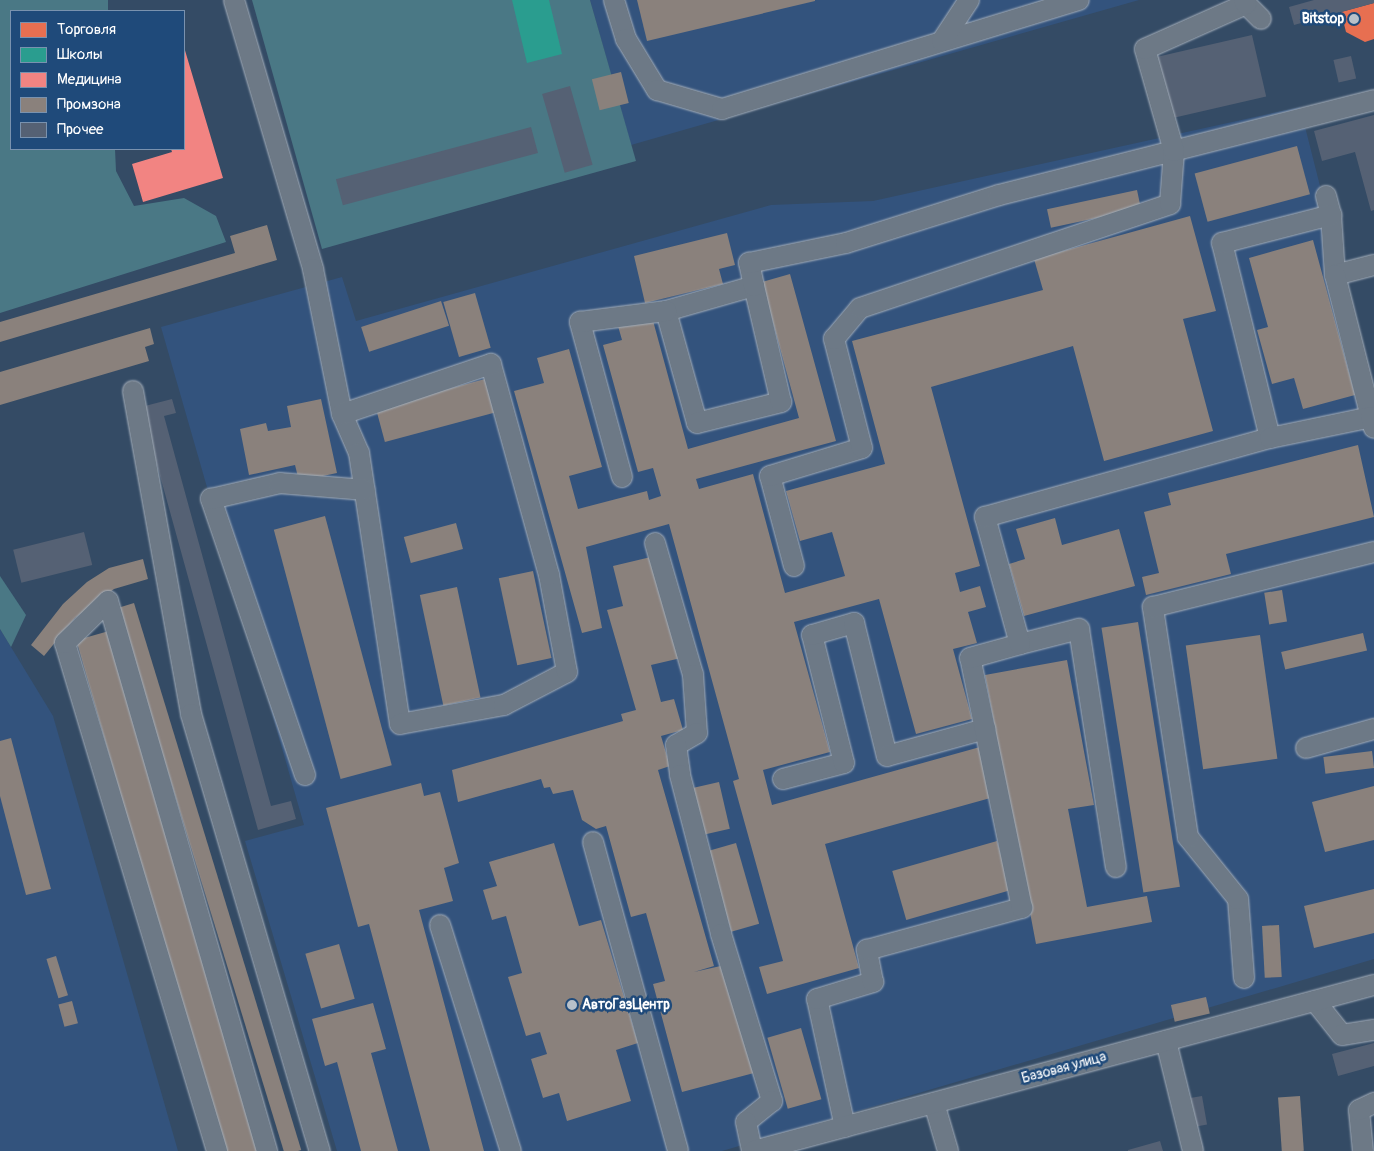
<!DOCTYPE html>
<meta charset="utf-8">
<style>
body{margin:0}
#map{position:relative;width:1374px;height:1151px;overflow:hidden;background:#344b65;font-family:Pangolin,sans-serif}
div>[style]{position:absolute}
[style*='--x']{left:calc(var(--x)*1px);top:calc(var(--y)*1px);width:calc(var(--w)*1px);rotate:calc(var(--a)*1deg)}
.built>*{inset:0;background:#33537d}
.green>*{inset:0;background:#4a7885}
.shops>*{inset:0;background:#e76f51}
.schools>*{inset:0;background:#2a9d8f}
.health>*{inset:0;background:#f28482}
.industry>*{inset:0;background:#8a817c;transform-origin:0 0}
.building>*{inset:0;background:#556174;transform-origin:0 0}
.roads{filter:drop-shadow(0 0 1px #a4aeba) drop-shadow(0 0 1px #a4aeba)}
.minor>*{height:20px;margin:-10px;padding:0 10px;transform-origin:10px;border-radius:10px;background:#6d7986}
.dots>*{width:14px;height:14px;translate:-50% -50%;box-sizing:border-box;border:2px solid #1f4a7a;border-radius:50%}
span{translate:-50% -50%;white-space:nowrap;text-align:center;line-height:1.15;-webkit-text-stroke:5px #1f4a7a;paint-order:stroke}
.poi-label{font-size:14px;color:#fff;font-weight:700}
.right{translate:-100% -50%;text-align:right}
.left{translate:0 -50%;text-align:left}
.street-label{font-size:14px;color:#fff}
.legend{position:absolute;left:10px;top:10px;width:175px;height:140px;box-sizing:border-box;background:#1f4a7a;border:1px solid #7992af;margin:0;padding:6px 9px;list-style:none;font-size:15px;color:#fff}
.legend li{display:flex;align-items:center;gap:10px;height:25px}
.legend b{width:25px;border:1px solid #7992af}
</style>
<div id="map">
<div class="built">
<i style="clip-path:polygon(590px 0,1139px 0,631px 145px)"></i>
<i style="clip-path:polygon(1300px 107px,1374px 399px,1374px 959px,722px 1151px,337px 1151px,245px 841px,304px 825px,161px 327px,342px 277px,356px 321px,771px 205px,873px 201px)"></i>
<i style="clip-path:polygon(0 629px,53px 716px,178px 1151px,0 1151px)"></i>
</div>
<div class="green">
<i style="clip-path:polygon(0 0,108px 0,108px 11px,11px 11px,11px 149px,115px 149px,116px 171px,134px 206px,184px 198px,216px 216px,226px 242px,0 313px)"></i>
<i style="clip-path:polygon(252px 0,590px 0,636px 161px,322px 249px)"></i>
<i style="clip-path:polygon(0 576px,26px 615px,11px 647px,0 629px)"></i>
</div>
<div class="shops">
<i style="clip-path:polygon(1374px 3px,1374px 39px,1365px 42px,1346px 32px,1341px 12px)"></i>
</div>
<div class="schools">
<i style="clip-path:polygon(512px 0,549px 0,562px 54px,527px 63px)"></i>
</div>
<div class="health">
<i style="clip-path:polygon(184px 47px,223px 178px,143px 202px,132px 164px,172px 152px,171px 149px,184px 149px)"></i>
</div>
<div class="industry">
<i style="clip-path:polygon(637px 0,815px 0,815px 1px,647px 41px)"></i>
<i style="left:621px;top:72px;width:32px;height:30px;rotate:76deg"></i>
<i style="left:1297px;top:146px;width:50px;height:106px;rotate:75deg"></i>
<i style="left:1137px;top:190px;width:19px;height:92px;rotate:78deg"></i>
<i style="clip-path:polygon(1190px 216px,1216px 311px,1183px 319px,1213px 431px,1104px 461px,1073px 346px,931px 387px,980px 566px,955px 573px,960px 592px,980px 586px,986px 607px,968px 612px,977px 643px,953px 649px,972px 719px,916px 734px,879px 599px,794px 622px,830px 752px,763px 770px,772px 805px,980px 747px,994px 797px,825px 844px,859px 968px,767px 994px,759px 967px,783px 961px,733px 781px,739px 779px,669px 524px,586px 547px,602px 628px,582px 633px,514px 391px,544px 383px,537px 358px,569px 349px,602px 467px,569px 476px,578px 509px,647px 491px,649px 500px,661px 496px,653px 468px,638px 472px,603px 345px,622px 340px,618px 326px,652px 317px,688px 449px,799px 418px,762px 282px,790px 274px,836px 441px,696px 479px,699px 489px,753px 474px,785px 593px,845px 576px,832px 532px,800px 541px,786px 491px,885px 464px,852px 341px,1043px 290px,1034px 259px)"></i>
<i style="clip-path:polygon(267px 225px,277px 260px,0 342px,0 322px,235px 253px,230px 236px)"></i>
<i style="clip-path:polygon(727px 233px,735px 265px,719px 269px,723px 284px,645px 303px,634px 256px)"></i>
<i style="clip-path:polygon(1313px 240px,1355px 395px,1303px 409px,1294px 378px,1272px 384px,1257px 330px,1268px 327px,1249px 258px)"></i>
<i style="left:475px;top:293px;width:57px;height:33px;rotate:74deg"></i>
<i style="left:441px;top:301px;width:26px;height:84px;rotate:72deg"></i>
<i style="clip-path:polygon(150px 328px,154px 344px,145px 347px,149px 361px,0 405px,0 372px)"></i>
<i style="left:485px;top:379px;width:35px;height:113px;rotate:75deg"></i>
<i style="clip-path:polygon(321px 399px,337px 473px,299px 481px,295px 465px,249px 475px,240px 429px,266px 423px,268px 431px,291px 427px,287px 406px)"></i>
<i style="clip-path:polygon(1358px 445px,1374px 517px,1226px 554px,1231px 574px,1146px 595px,1142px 577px,1159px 573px,1144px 512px,1171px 505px,1168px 493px)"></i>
<i style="left:325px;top:516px;width:258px;height:53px;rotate:75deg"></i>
<i style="clip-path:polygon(1055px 518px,1062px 545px,1119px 529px,1135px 586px,1024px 616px,1009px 564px,1025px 559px,1016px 529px)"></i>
<i style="left:456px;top:523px;width:27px;height:54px;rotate:75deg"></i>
<i style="clip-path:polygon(655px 556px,681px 658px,651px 665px,661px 702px,674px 699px,683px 730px,661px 736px,670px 766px,658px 770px,714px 966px,694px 972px,725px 965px,754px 1073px,682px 1092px,653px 984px,665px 981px,646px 913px,631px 917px,606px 826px,596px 829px,582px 820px,573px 790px,553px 794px,550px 787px,544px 788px,541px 779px,458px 802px,452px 770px,623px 721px,621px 714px,636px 710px,607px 610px,623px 606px,613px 566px)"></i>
<i style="clip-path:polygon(143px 559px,148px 579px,114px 589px,75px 618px,44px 656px,31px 645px,63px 604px,87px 582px,109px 568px)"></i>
<i style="left:533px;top:571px;width:89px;height:35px;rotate:78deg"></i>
<i style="left:457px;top:587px;width:113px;height:38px;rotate:78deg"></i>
<i style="left:1282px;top:590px;width:32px;height:18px;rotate:81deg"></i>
<i style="left:134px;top:603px;width:572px;height:17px;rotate:73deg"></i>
<i style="left:1138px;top:622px;width:268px;height:37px;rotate:81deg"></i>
<i style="left:109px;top:631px;width:542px;height:34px;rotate:74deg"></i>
<i style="left:1363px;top:633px;width:18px;height:84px;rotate:77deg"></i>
<i style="left:1260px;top:635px;width:125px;height:75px;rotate:82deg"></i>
<i style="clip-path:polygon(1067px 660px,1094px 805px,1068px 809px,1087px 907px,1147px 896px,1152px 922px,1036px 944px,985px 675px)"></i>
<i style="clip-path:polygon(11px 738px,51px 889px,26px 895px,0 796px,0 741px)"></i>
<i style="left:1372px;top:751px;width:17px;height:49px;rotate:83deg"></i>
<i style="left:719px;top:782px;width:48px;height:27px;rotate:77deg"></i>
<i style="clip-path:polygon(421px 783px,424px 796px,440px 792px,459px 863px,444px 868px,453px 901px,419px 910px,484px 1151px,430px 1151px,369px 924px,358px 927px,326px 808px)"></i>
<i style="clip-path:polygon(1374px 786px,1374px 840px,1325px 852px,1312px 802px)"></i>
<i style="left:997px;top:841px;width:51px;height:109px;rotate:74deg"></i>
<i style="clip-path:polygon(554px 843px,579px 926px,601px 920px,638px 1043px,616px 1050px,631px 1101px,567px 1121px,559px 1093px,543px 1098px,531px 1059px,547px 1054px,540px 1032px,526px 1036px,508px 977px,522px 973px,506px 916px,492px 920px,483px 890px,497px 886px,489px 862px)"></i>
<i style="left:736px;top:843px;width:84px;height:29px;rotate:74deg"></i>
<i style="clip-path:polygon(1374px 889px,1374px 933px,1314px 948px,1304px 906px)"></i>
<i style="left:1279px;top:925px;width:52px;height:17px;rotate:87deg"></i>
<i style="left:339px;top:944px;width:57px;height:35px;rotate:74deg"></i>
<i style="left:56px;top:956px;width:41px;height:10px;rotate:73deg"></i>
<i style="left:1206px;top:997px;width:17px;height:36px;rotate:77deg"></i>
<i style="left:72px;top:1001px;width:23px;height:14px;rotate:75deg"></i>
<i style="clip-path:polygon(373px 1003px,386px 1049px,371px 1053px,398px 1151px,361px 1151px,337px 1062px,325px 1066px,312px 1019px)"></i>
<i style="left:801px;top:1028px;width:74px;height:35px;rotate:74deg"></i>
<i style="left:1300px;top:1096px;width:55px;height:22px;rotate:86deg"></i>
</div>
<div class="building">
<i style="clip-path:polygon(1314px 0,1374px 0,1374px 3px,1294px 25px,1289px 7px)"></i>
<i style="left:1252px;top:35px;width:63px;height:98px;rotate:77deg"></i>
<i style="left:1351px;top:56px;width:23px;height:18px;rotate:77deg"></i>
<i style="left:570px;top:86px;width:82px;height:29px;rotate:74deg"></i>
<i style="clip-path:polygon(1374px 115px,1374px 210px,1371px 211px,1355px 152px,1322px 161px,1314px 131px)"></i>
<i style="left:531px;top:127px;width:27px;height:202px;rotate:75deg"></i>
<i style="clip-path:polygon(172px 399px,176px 413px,164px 416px,271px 806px,291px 801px,296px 819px,258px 830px,141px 407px)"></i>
<i style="left:84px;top:532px;width:34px;height:73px;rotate:76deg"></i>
<i style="clip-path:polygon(1374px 1043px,1374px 1066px,1338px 1076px,1332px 1054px)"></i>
<i style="left:1202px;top:1096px;width:29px;height:12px;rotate:80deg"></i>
<i style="clip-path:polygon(1160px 1141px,1163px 1151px,1128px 1151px,1128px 1150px)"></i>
</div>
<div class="roads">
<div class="minor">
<i style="--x:234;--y:0;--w:280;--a:73.6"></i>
<i style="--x:313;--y:269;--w:148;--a:78.7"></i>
<i style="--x:342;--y:414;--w:43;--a:66.4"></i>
<i style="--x:359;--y:453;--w:274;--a:81.4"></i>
<i style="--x:400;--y:724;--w:106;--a:-10.4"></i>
<i style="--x:504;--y:705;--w:71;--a:-27.6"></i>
<i style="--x:567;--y:672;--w:99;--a:-100.5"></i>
<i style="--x:549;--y:575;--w:219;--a:-105.4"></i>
<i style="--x:491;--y:364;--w:157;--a:161.4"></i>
<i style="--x:614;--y:0;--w:41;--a:72.9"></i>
<i style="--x:626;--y:39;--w:60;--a:58.7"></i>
<i style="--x:657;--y:90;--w:68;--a:16.3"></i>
<i style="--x:722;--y:109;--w:373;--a:-17"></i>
<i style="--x:1246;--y:4;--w:21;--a:45"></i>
<i style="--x:942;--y:41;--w:49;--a:-56.6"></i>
<i style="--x:1326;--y:196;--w:20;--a:75"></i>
<i style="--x:1331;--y:215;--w:60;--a:86.2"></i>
<i style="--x:1335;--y:275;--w:40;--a:-14.4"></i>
<i style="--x:1335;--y:275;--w:146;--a:75.8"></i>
<i style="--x:754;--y:286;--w:91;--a:164.1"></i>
<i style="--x:666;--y:311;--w:116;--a:74.5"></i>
<i style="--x:697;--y:423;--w:87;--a:-14"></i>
<i style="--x:781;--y:402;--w:119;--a:-103.1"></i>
<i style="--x:754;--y:286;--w:24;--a:-102"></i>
<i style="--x:749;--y:263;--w:99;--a:-11.7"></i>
<i style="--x:846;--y:243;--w:160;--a:-17.4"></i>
<i style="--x:999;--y:195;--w:387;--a:-14.2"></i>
<i style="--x:133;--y:391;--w:328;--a:79.8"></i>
<i style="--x:191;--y:714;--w:456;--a:73.6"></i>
<i style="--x:1270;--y:438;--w:201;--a:-103.8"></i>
<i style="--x:1222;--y:243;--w:113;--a:-14.4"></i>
<i style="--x:622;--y:477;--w:161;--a:-105.2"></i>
<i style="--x:580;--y:322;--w:87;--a:-7.3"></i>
<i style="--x:655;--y:543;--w:137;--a:73.9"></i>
<i style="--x:693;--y:675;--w:58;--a:86.1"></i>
<i style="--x:697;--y:733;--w:24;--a:150"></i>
<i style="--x:676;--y:745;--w:30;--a:82"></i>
<i style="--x:680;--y:775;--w:164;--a:75.5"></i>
<i style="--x:721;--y:934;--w:175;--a:73"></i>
<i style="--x:772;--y:1101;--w:33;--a:141"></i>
<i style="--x:746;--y:1122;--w:30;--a:78"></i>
<i style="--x:794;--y:566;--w:93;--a:-104.9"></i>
<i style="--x:770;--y:476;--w:96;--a:-16.9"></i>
<i style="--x:862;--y:448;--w:113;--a:-104.4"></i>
<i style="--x:834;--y:339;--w:40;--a:-50"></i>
<i style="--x:860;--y:308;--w:327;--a:-18.5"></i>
<i style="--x:1170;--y:204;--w:53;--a:-85.7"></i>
<i style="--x:1174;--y:151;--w:106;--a:-105.9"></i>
<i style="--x:1145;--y:49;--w:111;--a:-24"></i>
<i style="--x:1246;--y:4;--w:4;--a:-117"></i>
<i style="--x:1020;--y:644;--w:61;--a:-14.3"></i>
<i style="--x:1079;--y:629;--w:241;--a:81.2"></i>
<i style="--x:1306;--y:748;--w:71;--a:-15.6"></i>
<i style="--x:305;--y:775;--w:292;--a:-108.8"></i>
<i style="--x:211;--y:499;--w:71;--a:-13.1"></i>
<i style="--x:280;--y:483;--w:85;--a:4.7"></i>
<i style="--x:783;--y:779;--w:63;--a:-14.7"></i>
<i style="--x:844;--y:763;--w:132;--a:-104"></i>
<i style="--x:812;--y:635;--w:44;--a:-15.9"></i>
<i style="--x:854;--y:623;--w:137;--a:76.1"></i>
<i style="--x:887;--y:756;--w:102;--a:-15.4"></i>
<i style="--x:593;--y:842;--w:320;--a:74.6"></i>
<i style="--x:440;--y:925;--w:237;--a:72.6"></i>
<i style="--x:1244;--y:978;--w:79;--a:-94.3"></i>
<i style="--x:1238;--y:899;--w:80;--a:-128.9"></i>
<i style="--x:1188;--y:837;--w:233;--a:-98.7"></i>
<i style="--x:1153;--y:607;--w:228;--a:-14"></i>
<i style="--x:1315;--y:1001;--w:43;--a:51.5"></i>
<i style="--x:1342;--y:1035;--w:32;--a:-9"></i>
<i style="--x:1166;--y:1041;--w:113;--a:76.2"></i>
<i style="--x:934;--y:1103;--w:50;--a:73.7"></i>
<i style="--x:845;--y:1127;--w:131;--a:-102.3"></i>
<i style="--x:817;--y:999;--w:59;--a:-16.9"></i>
<i style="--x:873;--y:982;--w:33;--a:-101"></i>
<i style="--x:867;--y:950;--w:161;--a:-15.2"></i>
<i style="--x:1022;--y:908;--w:255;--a:-101.7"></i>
<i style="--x:970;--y:658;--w:52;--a:-15.6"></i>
<i style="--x:1020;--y:644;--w:132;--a:-105.4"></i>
<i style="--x:985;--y:517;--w:296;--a:-15.5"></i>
<i style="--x:1270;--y:438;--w:103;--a:-11.7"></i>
<i style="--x:1371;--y:417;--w:11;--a:75"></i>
<i style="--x:217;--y:1151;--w:530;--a:-106.66"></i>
<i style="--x:65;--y:643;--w:60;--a:-44.3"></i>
<i style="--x:108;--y:601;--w:573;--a:73.88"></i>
<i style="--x:754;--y:1151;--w:642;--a:-14.99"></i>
<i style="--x:1363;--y:1151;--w:41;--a:-95.6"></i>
<i style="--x:1359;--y:1110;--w:17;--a:-25"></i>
</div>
</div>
<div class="dots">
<i style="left:1354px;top:19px;background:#b8c0c9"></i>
<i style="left:572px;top:1005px;background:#b8c0c9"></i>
</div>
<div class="poi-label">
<span class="right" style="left:1344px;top:19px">Bitstop</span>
<span class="left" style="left:582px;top:1005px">АвтоГазЦентр</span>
</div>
<div class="street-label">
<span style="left:1064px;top:1068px;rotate:-15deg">Базовая улица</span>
</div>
<ul class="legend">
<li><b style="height:14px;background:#e76f51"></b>Торговля</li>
<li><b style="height:14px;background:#2a9d8f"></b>Школы</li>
<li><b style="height:14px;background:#f28482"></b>Медицина</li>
<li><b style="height:14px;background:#8a817c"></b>Промзона</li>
<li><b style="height:14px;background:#556174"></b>Прочее</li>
</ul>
</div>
